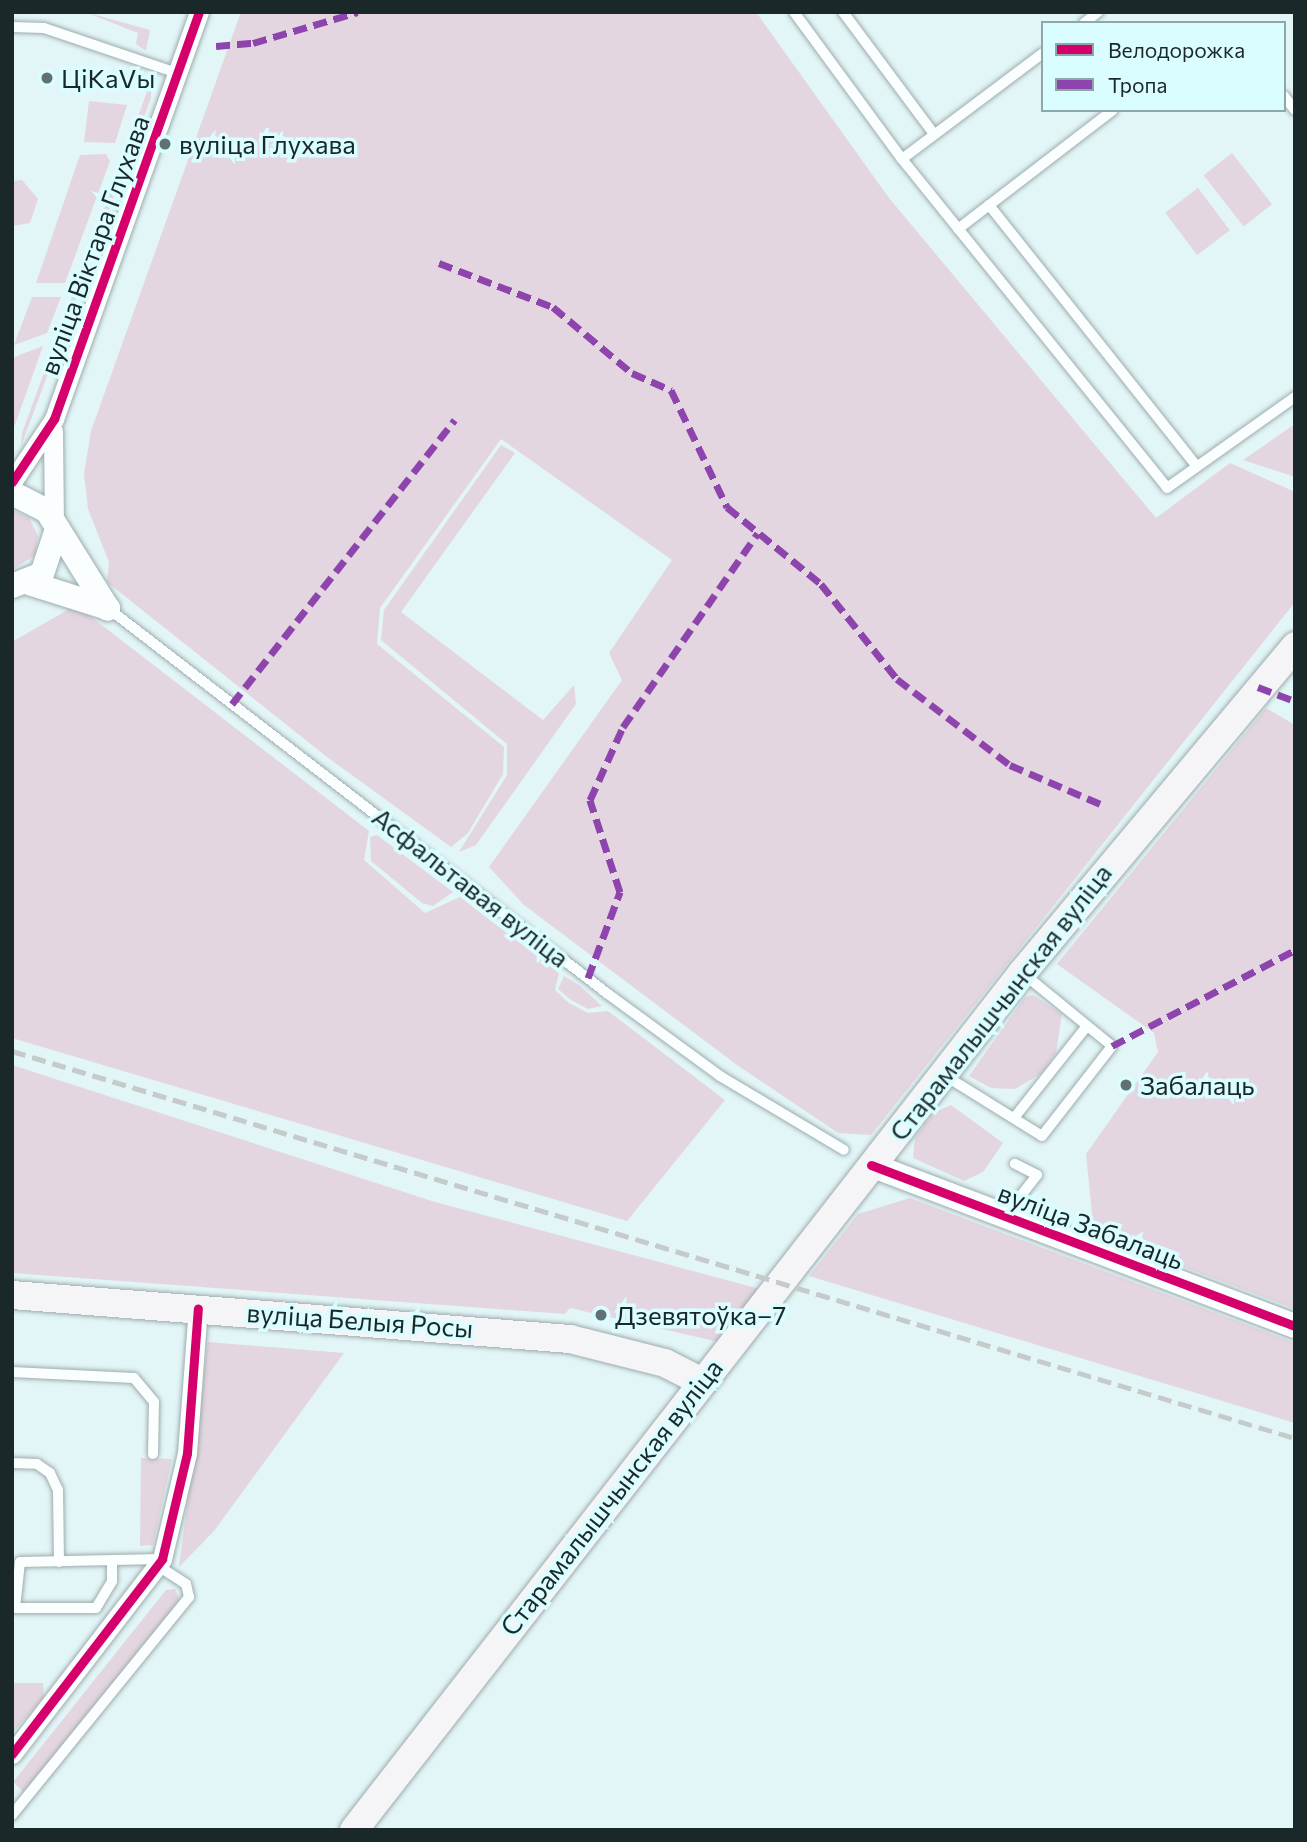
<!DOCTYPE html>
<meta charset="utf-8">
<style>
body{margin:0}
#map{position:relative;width:1307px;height:1842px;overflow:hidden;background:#e2f5f7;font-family:Commissioner,sans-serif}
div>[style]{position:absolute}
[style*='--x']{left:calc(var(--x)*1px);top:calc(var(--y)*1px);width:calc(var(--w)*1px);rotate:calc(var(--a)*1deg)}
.green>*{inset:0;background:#e4d6e0;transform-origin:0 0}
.roads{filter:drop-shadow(0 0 2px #9eacad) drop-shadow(0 0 2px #9eacad)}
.service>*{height:10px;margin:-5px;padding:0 5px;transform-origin:5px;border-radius:5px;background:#fbfefe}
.minor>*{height:19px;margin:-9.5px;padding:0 9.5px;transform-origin:9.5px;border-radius:9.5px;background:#fbfefe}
.tertiary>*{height:24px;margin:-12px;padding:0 12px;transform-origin:12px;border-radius:12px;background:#fbfefe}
.secondary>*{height:28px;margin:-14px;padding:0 14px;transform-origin:14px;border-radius:14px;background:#f5f4f6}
.rail>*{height:5px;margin-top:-2.5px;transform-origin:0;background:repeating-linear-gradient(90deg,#c5caca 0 14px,transparent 0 21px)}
.quiet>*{height:7px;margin-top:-3.5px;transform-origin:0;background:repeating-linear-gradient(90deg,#8e44ad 0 14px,transparent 0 21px)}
.cycleway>*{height:9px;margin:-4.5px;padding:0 4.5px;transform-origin:4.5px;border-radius:4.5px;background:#d6006c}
.dots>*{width:19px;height:19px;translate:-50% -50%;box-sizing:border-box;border:4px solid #dafdff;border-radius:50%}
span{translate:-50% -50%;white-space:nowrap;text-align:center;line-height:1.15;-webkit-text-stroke:7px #dafdff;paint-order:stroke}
.poi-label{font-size:26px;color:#1b2829}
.left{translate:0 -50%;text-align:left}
.street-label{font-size:26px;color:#1b2829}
.frame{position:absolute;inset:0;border:14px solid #1b2829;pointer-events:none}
.legend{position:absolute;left:1041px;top:21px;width:245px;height:91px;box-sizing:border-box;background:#dafdff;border:2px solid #8ea8a9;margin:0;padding:9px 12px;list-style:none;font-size:21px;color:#1b2829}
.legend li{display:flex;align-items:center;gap:14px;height:35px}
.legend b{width:35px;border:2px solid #8ea8a9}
</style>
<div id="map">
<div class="green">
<i style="clip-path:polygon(85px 12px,150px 30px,146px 51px,136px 44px,138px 33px)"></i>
<i style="clip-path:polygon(241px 12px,756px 12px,889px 198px,1156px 518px,1230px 463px,1295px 492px,1295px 602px,871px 1135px,838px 1133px,737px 1065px,524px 905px,489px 867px,622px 680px,609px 653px,672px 560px,501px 439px,380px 608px,377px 644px,504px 747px,503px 774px,468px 833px,451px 847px,327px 757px,107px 582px,109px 562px,88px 509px,84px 474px,91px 431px)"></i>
<i style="clip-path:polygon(151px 81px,151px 98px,21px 446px,22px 433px)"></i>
<i style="clip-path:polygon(89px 101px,127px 105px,115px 143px,84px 142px)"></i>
<i style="left:1232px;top:153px;width:65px;height:36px;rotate:52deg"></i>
<i style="clip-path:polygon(106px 154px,110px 161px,65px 283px,36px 283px,80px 155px)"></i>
<i style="clip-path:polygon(22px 180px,38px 199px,30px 223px,12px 226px,12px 181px)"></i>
<i style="left:1198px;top:188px;width:53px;height:41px;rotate:53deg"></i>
<i style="clip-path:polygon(32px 297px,61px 297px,47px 333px,14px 345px)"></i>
<i style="clip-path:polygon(43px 346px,12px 433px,12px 358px)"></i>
<i style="clip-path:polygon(1295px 424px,1295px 477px,1243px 460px)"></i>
<i style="clip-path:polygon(501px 445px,515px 453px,401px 612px,543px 720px,574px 685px,576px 704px,476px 845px,459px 852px,507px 775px,507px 744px,381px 640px,384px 610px)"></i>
<i style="clip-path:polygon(12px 510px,29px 518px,38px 536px,35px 555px,12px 570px)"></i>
<i style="clip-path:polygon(71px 608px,90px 616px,369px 831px,364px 860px,425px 913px,460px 897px,559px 973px,555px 990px,569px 1003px,588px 1013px,608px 1011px,725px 1100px,627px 1221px,12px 1038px,12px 642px)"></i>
<i style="clip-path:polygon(1266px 708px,1295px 725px,1295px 1309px,1094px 1233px,1086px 1154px,1158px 1052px,1154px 1033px,1057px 964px)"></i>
<i style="clip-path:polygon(377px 835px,453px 892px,433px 906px,422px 903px,371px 861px,370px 837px)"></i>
<i style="clip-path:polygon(564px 976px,579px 985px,602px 1006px,588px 1009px,571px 1000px,558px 989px)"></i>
<i style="clip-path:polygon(1033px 995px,1062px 1014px,1056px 1053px,1042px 1073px,1015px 1089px,991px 1088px,969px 1076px,1025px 997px)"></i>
<i style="clip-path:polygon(12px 1065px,435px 1202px,760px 1289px,719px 1342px,570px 1308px,565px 1314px,12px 1273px)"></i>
<i style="clip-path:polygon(951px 1105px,1003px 1143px,983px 1172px,964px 1181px,913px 1158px,915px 1138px,933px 1113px)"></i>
<i style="clip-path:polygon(910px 1198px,1295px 1343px,1295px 1423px,809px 1276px,858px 1214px)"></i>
<i style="clip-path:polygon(208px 1342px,344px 1353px,214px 1531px,179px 1567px)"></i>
<i style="clip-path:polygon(141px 1458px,172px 1459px,153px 1545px,140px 1546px)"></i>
<i style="clip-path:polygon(175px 1589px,180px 1601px,25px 1793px,13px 1782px,166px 1590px)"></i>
<i style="clip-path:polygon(12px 1683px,43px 1683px,44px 1697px,12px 1733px)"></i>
</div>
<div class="roads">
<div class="service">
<i style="--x:794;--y:12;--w:182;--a:53.7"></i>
<i style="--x:902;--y:159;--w:422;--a:51.1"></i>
<i style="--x:1167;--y:488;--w:157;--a:-35.4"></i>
<i style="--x:843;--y:12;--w:152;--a:53.3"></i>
<i style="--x:1084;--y:23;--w:18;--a:-38"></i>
<i style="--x:12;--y:27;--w:32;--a:2"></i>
<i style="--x:44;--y:28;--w:140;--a:18.7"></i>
<i style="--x:1284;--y:96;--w:18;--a:52"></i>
<i style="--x:902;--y:159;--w:176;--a:-36.9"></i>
<i style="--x:989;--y:205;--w:332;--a:51.5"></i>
<i style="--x:958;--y:229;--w:195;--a:-37.5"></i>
<i style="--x:109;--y:609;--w:630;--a:37.65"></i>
<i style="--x:608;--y:994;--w:139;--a:36.2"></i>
<i style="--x:720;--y:1076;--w:144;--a:30.8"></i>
<i style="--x:944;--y:1075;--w:115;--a:31.9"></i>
<i style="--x:1042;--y:1136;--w:114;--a:-52.1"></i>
<i style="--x:1112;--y:1046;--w:112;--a:-140.8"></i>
<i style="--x:1014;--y:1118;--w:117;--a:-51.6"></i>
<i style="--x:1005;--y:1216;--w:52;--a:-52"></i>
<i style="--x:1037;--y:1175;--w:25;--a:-153"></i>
<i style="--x:12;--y:1372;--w:122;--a:2.8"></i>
<i style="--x:134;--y:1378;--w:31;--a:50"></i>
<i style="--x:154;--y:1402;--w:52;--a:91.1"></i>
<i style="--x:12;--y:1463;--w:25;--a:2"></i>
<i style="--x:37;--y:1464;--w:16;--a:35"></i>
<i style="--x:50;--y:1473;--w:19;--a:65"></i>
<i style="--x:58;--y:1490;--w:72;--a:89.2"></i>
<i style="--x:12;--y:1608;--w:84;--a:0"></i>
<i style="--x:96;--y:1608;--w:31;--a:-59"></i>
<i style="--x:112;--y:1581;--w:19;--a:-90"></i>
<i style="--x:15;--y:1608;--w:46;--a:-83.8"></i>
<i style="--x:20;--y:1562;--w:141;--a:-1.2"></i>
<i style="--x:12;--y:1815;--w:281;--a:-50.9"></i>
<i style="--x:189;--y:1597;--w:13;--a:-103"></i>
<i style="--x:186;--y:1584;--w:33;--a:-147"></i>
</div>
<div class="minor">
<i style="--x:53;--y:431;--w:92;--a:89.4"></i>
<i style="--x:12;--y:482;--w:76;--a:-56.3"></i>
<i style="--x:54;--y:419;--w:432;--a:-70.4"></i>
<i style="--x:12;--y:1754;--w:246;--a:-52.4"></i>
<i style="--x:162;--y:1559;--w:109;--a:-76.7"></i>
<i style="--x:187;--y:1453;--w:145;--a:-85.7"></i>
</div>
<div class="tertiary">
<i style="--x:12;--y:493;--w:39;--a:27"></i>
<i style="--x:47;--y:511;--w:115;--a:58.1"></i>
<i style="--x:29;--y:583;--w:83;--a:17.6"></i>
<i style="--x:12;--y:586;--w:32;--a:-22"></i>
<i style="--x:42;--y:574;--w:44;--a:-71.6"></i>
<i style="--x:871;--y:1165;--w:454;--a:20.8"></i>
</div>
<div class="secondary">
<i style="--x:12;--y:1295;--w:560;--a:4.51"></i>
<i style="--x:570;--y:1339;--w:98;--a:14.2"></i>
<i style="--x:665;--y:1363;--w:39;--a:27"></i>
<i style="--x:354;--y:1830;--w:1087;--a:-52.06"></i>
<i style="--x:1022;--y:973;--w:426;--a:-50.1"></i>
</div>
</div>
<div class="rail">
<i style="--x:12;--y:1051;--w:1340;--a:16.79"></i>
</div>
<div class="quiet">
<i style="--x:216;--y:46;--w:37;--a:-5"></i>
<i style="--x:253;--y:43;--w:109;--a:-16.4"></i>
<i style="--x:439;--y:263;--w:122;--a:21.1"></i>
<i style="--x:553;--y:307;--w:103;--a:39.9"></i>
<i style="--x:632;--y:373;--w:43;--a:23.6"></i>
<i style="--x:671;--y:390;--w:130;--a:64.4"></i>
<i style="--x:727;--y:507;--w:122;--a:39.3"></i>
<i style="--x:821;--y:584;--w:122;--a:51.3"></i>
<i style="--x:897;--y:679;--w:142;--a:37.3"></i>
<i style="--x:1010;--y:765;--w:103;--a:23.3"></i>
<i style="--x:1258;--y:687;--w:40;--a:21"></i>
<i style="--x:232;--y:704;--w:361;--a:-51.9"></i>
<i style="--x:588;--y:978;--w:92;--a:-69.6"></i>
<i style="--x:620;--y:892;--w:97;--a:-108.1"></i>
<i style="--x:590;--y:800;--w:80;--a:-65.7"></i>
<i style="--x:623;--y:727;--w:236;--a:-55.2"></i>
<i style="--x:1112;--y:1046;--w:207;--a:-27.7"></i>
</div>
<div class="cycleway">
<i style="--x:12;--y:482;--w:76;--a:-56.3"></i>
<i style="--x:54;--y:419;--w:432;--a:-70.4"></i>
<i style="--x:871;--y:1165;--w:454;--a:20.8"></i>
<i style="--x:12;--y:1754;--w:246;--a:-52.4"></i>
<i style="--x:162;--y:1559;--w:109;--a:-76.7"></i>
<i style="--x:187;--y:1453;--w:145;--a:-85.7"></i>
</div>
<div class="dots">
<i style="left:47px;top:78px;background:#617071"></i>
<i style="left:165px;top:144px;background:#617071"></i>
<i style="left:1126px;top:1085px;background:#617071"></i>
<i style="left:601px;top:1315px;background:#617071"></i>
</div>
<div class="poi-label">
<span class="left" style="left:61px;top:78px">ЦiKaVы</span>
<span class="left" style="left:179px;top:144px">вуліца Глухава</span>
<span class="left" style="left:1140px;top:1085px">Забалаць</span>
<span class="left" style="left:615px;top:1315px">Дзевятоўка–7</span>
</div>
<div class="street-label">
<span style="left:94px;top:245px;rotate:-70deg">вуліца Віктара Глухава</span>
<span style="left:471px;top:887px;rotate:38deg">Асфальтавая вуліца</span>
<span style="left:1000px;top:1002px;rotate:-52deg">Старамалышчынская вуліца</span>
<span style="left:1091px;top:1226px;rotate:21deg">вуліца Забалаць</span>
<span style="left:360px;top:1320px;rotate:4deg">вуліца Белыя Росы</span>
<span style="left:611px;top:1497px;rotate:-52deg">Старамалышчынская вуліца</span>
</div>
<div class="frame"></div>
<ul class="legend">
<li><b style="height:9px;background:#d6006c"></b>Велодорожка</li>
<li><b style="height:9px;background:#8e44ad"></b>Тропа</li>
</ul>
</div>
